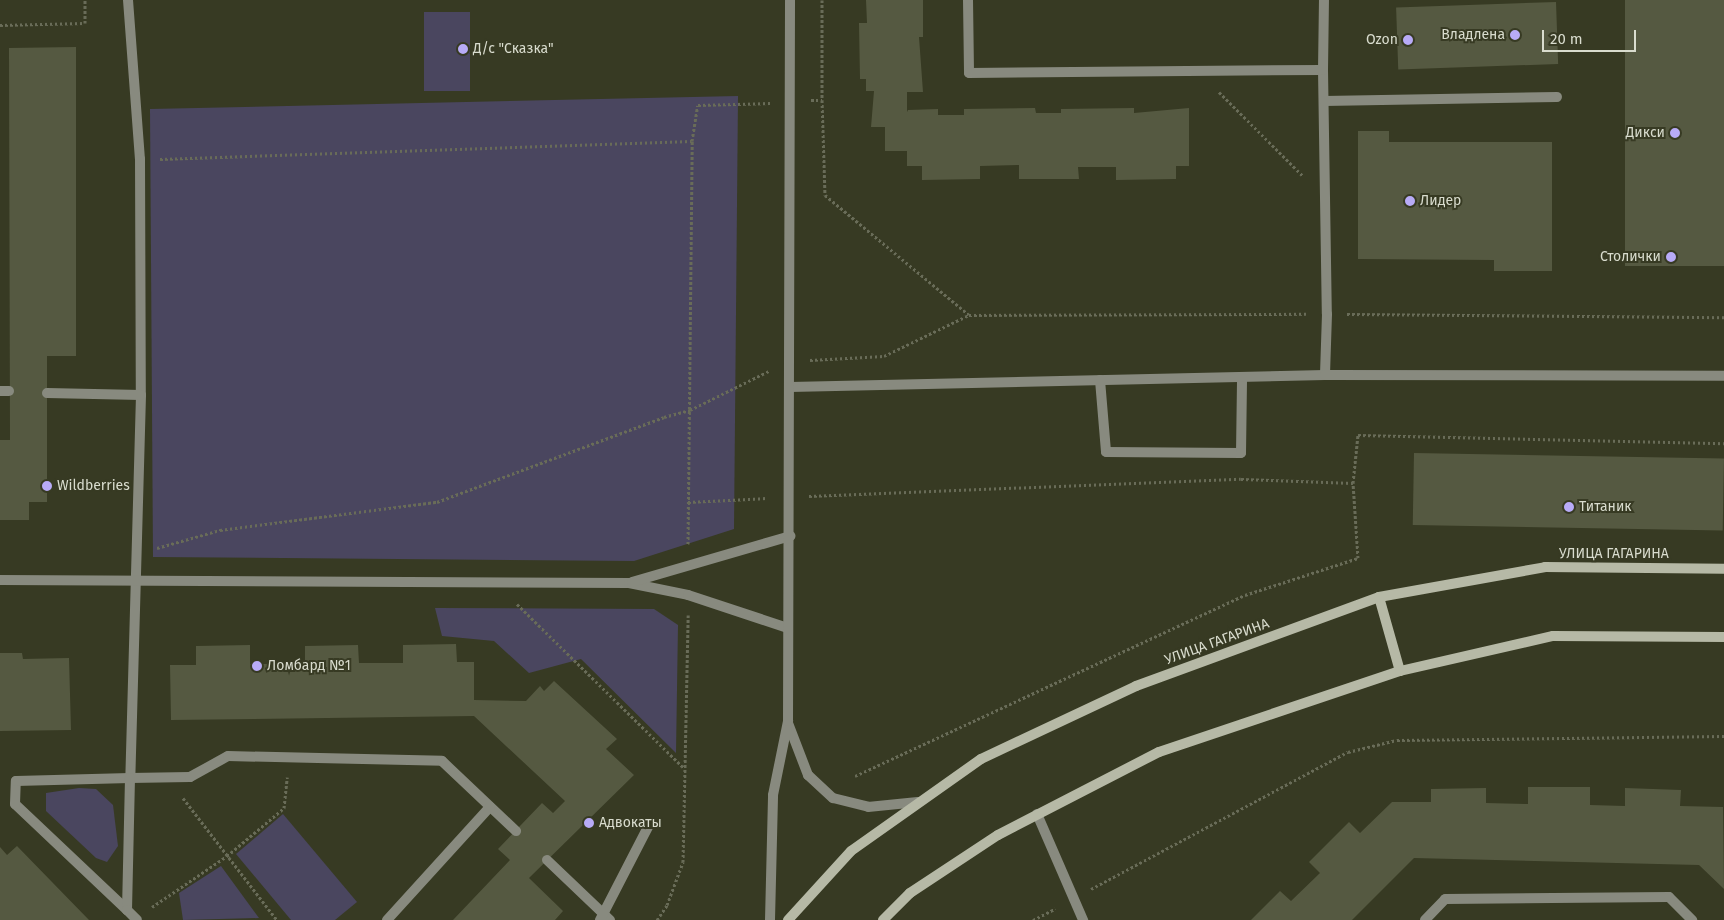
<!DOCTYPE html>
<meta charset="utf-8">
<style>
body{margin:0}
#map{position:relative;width:1724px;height:920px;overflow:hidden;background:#373a23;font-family:"Fira Sans",sans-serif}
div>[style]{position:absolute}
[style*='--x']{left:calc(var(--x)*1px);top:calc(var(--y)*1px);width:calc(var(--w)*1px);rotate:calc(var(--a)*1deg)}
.green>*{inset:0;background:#4a465f;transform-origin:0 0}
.building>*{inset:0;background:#555941;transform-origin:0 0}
.path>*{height:3px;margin-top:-1.5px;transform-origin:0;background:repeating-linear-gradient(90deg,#696c58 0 2.5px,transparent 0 5px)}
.lane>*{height:10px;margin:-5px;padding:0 5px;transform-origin:5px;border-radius:5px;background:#888a7f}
.street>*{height:10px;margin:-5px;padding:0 5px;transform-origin:5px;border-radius:5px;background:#888a7f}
.secondary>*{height:10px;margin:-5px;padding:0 5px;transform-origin:5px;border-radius:5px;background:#b6b9a6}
.dots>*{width:14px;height:14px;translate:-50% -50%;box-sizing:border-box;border:2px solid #373a23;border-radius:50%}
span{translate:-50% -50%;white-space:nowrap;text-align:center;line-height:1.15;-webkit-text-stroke:4px #373a23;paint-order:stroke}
.poi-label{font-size:14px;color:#d9dcce}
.right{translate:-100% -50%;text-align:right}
.left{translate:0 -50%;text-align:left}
.street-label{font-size:14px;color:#d9dcce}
.scale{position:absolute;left:1542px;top:30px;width:94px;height:22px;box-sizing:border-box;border:2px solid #d9dcce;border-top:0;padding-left:6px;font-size:15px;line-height:18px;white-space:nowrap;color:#d9dcce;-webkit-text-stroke:4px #373a23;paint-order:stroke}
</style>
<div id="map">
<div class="green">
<i style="left:424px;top:12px;width:46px;height:79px"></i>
<i style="clip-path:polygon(738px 96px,734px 529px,634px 561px,153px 557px,150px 109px)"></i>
<i style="clip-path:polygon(435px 608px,654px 609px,678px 625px,676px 753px,581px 659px,529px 673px,494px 641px,442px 636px)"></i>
<i style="clip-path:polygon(79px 788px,96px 789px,113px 805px,118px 846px,107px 862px,96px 858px,46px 811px,46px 793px)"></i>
<i style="clip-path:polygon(283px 814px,357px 902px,335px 920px,291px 920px,236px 854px)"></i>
<i style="clip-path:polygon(221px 866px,259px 918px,183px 920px,179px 893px)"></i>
</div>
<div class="building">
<i style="clip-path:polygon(866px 0,923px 0,923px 37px,919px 37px,923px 92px,907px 92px,907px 112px,908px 110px,938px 109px,938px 115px,964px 115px,964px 109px,1035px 108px,1036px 113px,1061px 113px,1061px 109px,1134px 108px,1134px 113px,1189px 108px,1189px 166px,1176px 166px,1176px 179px,1116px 180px,1116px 167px,1078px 167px,1079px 179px,1019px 179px,1019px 165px,980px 166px,980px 179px,922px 180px,922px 166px,907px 166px,907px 151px,885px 151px,885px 127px,871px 127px,874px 91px,866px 91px,866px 79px,860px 79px,859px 23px,867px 23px)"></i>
<i style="left:1625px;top:0;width:99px;height:266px"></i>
<i style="left:1556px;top:2px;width:62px;height:160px;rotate:88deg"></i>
<i style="clip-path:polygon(76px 47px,76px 356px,47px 356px,47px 502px,29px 502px,29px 520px,0 520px,0 440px,10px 440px,9px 48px)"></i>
<i style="clip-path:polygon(1358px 131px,1389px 131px,1389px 142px,1552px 142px,1552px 271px,1494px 271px,1494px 260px,1358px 259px)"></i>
<i style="left:1414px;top:453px;width:310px;height:72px;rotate:1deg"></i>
<i style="clip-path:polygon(456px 644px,457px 662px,474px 662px,474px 700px,526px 701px,540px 686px,544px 691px,554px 681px,617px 739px,606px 749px,634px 775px,529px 878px,563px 911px,555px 920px,453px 920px,510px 860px,498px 849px,542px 803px,553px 813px,565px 801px,474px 716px,171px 720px,170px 665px,196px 665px,196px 646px,250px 645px,250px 664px,305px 664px,305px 646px,358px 645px,359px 663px,403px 663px,403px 645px)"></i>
<i style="clip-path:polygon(0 653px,22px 653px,23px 659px,69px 658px,71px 730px,0 731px)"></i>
<i style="clip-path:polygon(1528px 787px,1590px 787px,1590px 805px,1625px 806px,1625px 788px,1681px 790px,1680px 806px,1723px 807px,1724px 889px,1699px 865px,1414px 858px,1352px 920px,1251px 920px,1280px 891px,1291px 901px,1320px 873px,1309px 862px,1349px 822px,1360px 833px,1392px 802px,1431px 802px,1431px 789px,1486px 788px,1486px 803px,1528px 804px)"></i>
<i style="clip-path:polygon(17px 846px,52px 882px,89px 920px,0 920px,0 847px,7px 855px)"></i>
</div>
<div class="path">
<i style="--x:822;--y:0;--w:100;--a:90"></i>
<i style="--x:0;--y:25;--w:85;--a:-1.3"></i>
<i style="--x:85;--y:23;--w:23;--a:-90"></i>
<i style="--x:1219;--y:92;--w:119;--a:45"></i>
<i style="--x:811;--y:100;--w:11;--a:0"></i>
<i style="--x:822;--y:100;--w:95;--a:88.2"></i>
<i style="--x:825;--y:195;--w:187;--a:39.8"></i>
<i style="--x:969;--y:315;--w:337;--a:-0.2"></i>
<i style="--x:160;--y:159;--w:532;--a:-1.94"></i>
<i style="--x:1347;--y:314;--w:377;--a:0.5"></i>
<i style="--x:810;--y:360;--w:74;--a:-3.1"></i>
<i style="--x:884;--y:356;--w:94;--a:-25.8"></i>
<i style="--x:809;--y:496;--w:432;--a:-2.3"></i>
<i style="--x:1241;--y:479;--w:112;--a:2"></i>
<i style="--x:688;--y:502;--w:79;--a:-2.9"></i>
<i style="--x:688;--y:544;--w:403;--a:-89.4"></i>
<i style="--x:692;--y:141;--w:36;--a:-81"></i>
<i style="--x:698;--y:105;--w:72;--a:-1.6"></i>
<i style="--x:157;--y:548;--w:66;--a:-15.9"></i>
<i style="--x:220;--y:530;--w:219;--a:-7.4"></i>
<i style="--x:437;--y:502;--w:242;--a:-20.5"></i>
<i style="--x:664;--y:417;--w:27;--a:-15"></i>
<i style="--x:690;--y:410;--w:88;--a:-26.3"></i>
<i style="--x:517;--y:604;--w:234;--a:44.5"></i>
<i style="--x:855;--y:776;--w:430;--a:-24.9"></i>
<i style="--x:1245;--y:595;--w:119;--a:-18.1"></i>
<i style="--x:1358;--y:558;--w:75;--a:-93.8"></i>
<i style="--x:1353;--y:483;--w:48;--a:-84.1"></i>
<i style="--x:1358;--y:435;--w:366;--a:1.3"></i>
<i style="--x:183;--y:798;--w:154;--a:52.4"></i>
<i style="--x:1091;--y:889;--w:291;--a:-28.1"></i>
<i style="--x:1348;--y:752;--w:50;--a:-13.8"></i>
<i style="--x:1397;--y:740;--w:327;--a:-0.7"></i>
<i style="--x:152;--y:907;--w:91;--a:-34.2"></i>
<i style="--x:227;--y:856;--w:75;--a:-40.1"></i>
<i style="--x:284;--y:808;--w:31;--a:-84"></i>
<i style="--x:657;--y:920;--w:18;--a:-56"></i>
<i style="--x:667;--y:905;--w:46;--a:-69.6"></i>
<i style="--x:683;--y:862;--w:247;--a:-88.8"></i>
<i style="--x:1033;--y:920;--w:25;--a:-27"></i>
</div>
<div class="lane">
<i style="--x:128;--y:0;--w:159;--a:85.7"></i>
<i style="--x:140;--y:159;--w:236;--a:89.8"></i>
<i style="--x:141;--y:395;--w:383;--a:91.6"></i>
<i style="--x:130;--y:778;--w:60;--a:-1"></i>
<i style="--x:190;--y:777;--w:43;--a:-28.9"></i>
<i style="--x:228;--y:756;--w:214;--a:1.3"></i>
<i style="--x:442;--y:761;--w:102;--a:43.4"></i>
<i style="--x:968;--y:0;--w:73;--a:89.2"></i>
<i style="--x:969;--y:73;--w:354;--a:-0.5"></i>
<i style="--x:1323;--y:70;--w:244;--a:89.1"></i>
<i style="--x:1327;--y:314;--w:61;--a:91.9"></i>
<i style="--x:1323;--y:70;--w:70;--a:-89.2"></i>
<i style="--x:1324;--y:101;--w:233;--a:-1"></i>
<i style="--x:1100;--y:380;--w:72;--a:85.2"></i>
<i style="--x:1106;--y:452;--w:135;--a:0.4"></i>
<i style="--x:1241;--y:453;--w:76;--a:-89.2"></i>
<i style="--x:0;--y:391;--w:9;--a:0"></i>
<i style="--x:47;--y:393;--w:94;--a:1.2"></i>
<i style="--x:0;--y:580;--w:629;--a:0.27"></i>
<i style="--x:629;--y:583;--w:60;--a:11.5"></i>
<i style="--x:688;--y:595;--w:105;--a:18.3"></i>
<i style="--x:632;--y:582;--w:165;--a:-16.2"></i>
<i style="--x:1037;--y:814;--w:116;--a:66.5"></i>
<i style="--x:547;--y:860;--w:87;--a:43.6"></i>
<i style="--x:127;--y:910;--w:154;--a:-136.6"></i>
<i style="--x:15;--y:804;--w:23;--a:-88"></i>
<i style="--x:16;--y:781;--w:114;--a:-1.5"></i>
<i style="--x:130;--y:778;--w:132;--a:91.3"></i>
<i style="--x:127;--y:910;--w:14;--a:45"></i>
<i style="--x:387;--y:920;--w:153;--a:-47.7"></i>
<i style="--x:600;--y:920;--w:107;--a:-62.7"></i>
<i style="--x:1425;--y:920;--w:29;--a:-46"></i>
<i style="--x:1445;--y:899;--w:224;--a:-0.5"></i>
<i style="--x:1669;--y:897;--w:33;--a:45"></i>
</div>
<div class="street">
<i style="--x:790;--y:387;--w:535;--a:-1.28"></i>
<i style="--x:1325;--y:375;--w:399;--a:0.1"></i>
<i style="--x:788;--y:723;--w:56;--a:69"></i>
<i style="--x:808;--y:775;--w:34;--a:43"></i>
<i style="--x:833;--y:798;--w:36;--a:14"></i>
<i style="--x:868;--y:807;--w:50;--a:-5.7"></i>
<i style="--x:770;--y:920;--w:125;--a:-88.6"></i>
<i style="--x:773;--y:795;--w:76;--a:-78.5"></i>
<i style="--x:788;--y:721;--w:721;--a:-89.84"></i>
</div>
<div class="secondary">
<i style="--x:1379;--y:597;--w:77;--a:74.2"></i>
<i style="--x:788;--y:920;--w:93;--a:-47.6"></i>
<i style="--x:851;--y:851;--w:159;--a:-35.3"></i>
<i style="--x:981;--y:759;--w:171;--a:-25.2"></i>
<i style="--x:1136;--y:686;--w:259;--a:-20.1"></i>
<i style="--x:1379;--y:597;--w:169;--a:-10.2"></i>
<i style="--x:1545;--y:567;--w:179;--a:0.6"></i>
<i style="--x:883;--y:920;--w:38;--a:-45"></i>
<i style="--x:910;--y:893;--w:105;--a:-33.4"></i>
<i style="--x:998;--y:835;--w:181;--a:-27.3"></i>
<i style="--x:1159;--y:752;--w:254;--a:-18.6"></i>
<i style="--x:1400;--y:671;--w:157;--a:-12.9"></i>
<i style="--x:1553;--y:636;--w:171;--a:0.3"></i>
</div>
<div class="dots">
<i style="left:1515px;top:35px;background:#b8abf7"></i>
<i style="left:1408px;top:40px;background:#b8abf7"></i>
<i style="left:463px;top:49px;background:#b8abf7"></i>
<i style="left:1675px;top:133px;background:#b8abf7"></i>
<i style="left:1410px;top:201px;background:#b8abf7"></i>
<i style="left:1671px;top:257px;background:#b8abf7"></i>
<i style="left:47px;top:486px;background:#b8abf7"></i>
<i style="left:1569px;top:507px;background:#b8abf7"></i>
<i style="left:257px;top:666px;background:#b8abf7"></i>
<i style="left:589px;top:823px;background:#b8abf7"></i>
</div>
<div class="poi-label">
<span class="right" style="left:1505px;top:35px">Владлена</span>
<span class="right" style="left:1398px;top:40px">Ozon</span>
<span class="left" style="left:473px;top:49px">Д/с "Сказка"</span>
<span class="right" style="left:1665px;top:133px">Дикси</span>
<span class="left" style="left:1420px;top:201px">Лидер</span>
<span class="right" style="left:1661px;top:257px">Столички</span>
<span class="left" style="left:57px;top:486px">Wildberries</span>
<span class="left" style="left:1579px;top:507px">Титаник</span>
<span class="left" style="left:267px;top:666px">Ломбард №1</span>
<span class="left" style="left:599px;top:823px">Адвокаты</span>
</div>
<div class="street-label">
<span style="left:1614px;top:554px">УЛИЦА ГАГАРИНА</span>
<span style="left:1217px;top:642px;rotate:-20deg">УЛИЦА ГАГАРИНА</span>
</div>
<div class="scale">20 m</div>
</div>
